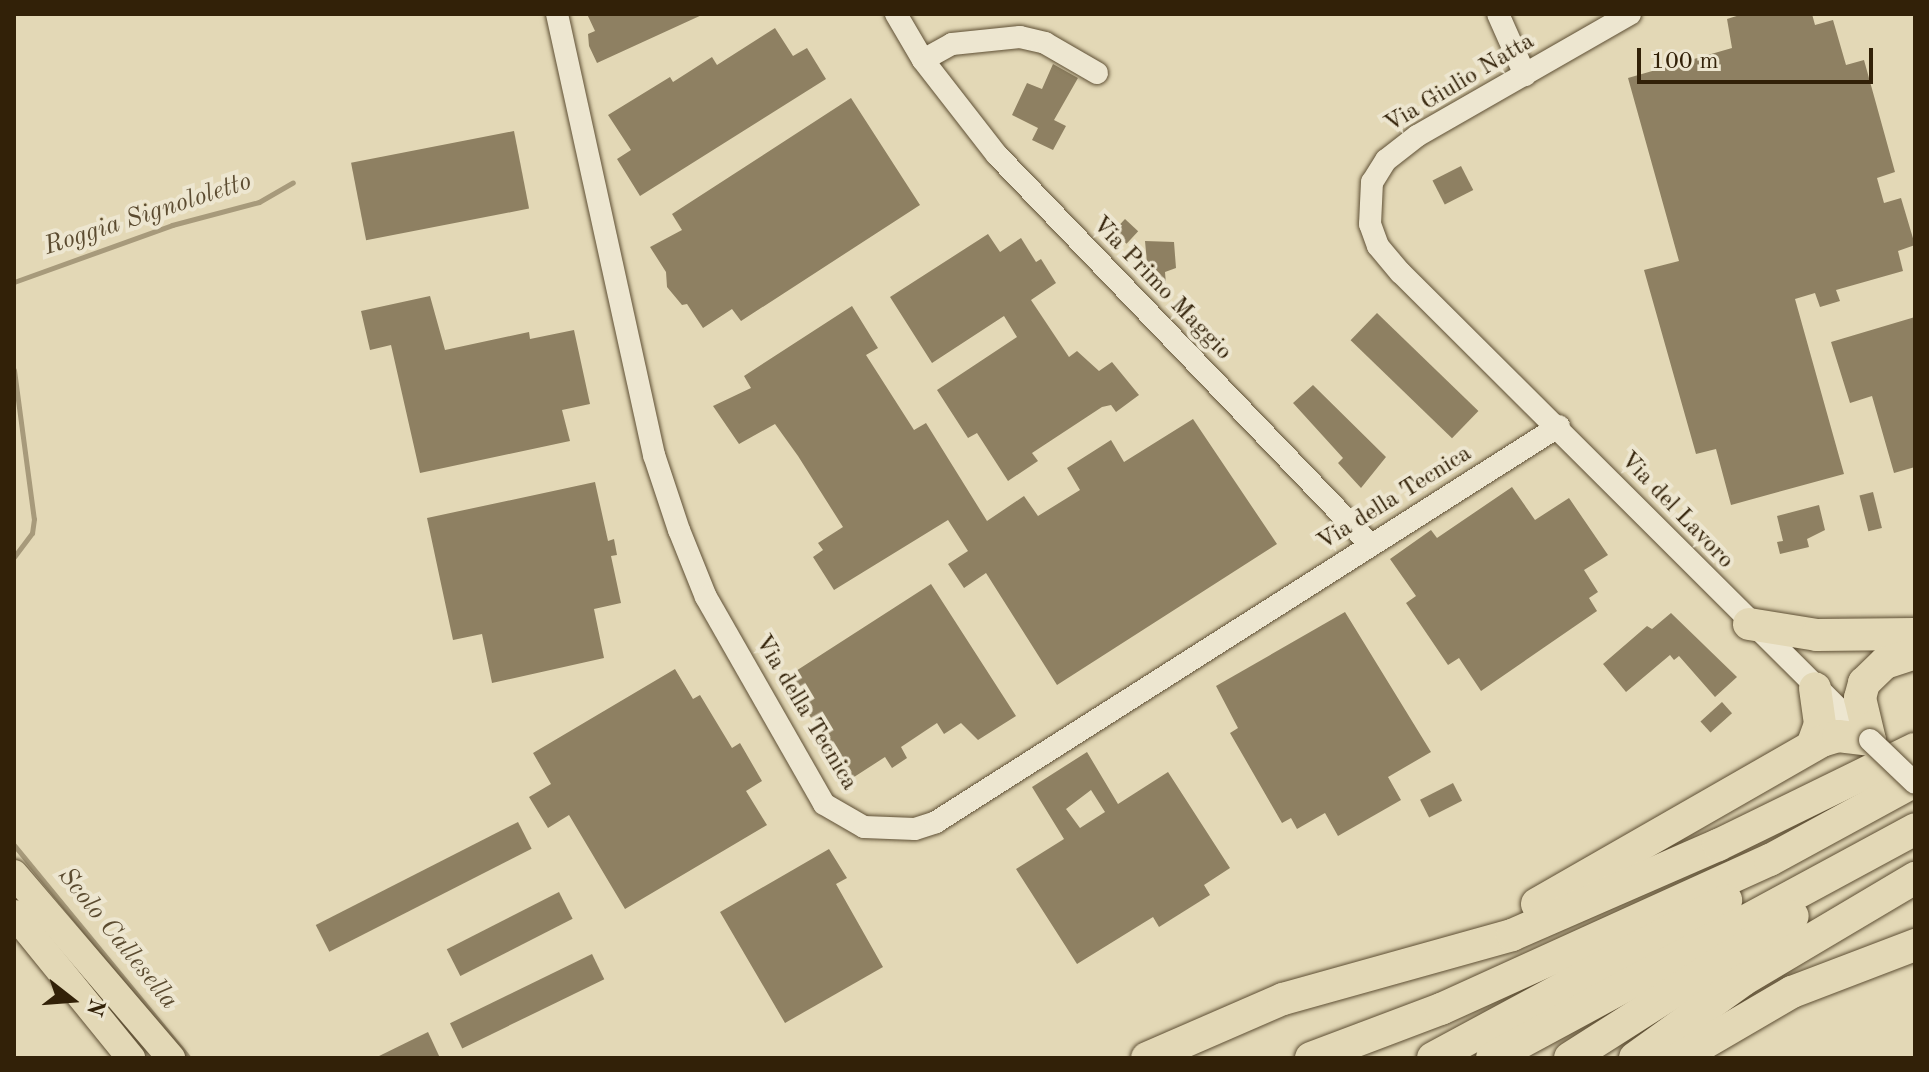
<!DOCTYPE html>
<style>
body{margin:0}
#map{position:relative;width:1929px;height:1072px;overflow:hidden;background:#e3d8b6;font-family:"Old Standard TT",serif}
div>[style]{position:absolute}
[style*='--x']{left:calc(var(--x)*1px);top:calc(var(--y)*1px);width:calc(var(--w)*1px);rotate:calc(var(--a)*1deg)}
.stream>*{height:5px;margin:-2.5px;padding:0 2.5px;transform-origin:2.5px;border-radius:2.5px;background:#a79a7b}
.building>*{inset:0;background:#8e8062;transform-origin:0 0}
.roads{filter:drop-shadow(0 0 2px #5e4f34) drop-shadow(0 0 2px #5e4f34)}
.minor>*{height:22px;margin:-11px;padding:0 11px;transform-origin:11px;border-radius:11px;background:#ede6d0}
.major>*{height:28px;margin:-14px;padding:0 14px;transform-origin:14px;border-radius:14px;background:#e3d8b6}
.highway>*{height:32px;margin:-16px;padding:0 16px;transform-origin:16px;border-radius:16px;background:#e3d8b6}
.bridges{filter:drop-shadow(0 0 2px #5e4f34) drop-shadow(0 0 2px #5e4f34)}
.minor-bridge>*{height:22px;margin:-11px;padding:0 11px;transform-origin:11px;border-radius:11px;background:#ede6d0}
span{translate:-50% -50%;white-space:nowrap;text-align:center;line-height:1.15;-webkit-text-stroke:8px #ede6d0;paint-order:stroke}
.street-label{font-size:24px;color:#322108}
.water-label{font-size:26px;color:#5b4b30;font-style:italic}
.frame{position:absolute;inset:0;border:16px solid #322108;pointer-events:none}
.north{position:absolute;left:32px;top:960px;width:80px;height:80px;-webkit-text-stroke:6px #ede6d0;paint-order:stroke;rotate:107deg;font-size:22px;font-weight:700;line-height:32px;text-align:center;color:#322108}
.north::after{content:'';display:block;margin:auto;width:28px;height:36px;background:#322108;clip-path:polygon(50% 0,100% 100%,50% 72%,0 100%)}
.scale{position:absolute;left:1637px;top:48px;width:236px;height:36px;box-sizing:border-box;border:4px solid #322108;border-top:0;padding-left:10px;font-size:24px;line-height:28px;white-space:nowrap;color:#322108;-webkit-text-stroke:6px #ede6d0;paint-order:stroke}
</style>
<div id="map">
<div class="stream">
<i style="--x:14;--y:282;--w:168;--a:-19.8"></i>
<i style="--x:172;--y:225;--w:90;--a:-14.8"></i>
<i style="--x:259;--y:202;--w:39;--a:-30"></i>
<i style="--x:14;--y:370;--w:150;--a:82.4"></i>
<i style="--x:34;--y:519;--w:14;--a:98"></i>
<i style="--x:32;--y:533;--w:30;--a:127"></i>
<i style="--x:14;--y:845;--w:276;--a:50.6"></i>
</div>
<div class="building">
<i style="clip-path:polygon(587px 14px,704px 14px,597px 63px,589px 46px,588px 34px,595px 31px)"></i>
<i style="clip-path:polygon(1743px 14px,1812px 14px,1815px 25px,1833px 20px,1846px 65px,1864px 60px,1895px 172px,1877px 178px,1884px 203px,1901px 198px,1915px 245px,1898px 251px,1903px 271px,1836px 290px,1840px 301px,1820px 307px,1815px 293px,1795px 299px,1844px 474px,1731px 505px,1716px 449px,1696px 454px,1644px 270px,1679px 261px,1628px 78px,1732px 48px,1727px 19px)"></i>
<i style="clip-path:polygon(775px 28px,793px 56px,807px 48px,826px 79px,640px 196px,617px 159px,631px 150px,608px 115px,670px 77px,673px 82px,712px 57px,717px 65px)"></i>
<i style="clip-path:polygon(1053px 64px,1078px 78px,1054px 120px,1066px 126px,1053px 150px,1032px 140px,1038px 128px,1012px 115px,1027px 83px,1042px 89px)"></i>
<i style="clip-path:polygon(851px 98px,920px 205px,741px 321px,732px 309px,703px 328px,687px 304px,682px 305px,667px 287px,666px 272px,650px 247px,682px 230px,672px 214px)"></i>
<i style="left:514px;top:131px;width:79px;height:166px;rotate:79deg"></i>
<i style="left:1461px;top:166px;width:27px;height:32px;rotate:63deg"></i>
<i style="left:1125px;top:219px;width:18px;height:17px;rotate:43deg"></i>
<i style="clip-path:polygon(988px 234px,1000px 252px,1021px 238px,1036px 262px,1041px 259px,1056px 283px,1031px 300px,1069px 357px,1077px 351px,1099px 371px,1112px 362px,1139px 395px,1116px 412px,1111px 405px,1102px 407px,1032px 453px,1038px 461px,1008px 481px,977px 433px,968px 438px,937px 390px,1017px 337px,1004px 316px,932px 363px,890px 297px)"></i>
<i style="clip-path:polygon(1145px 241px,1174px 242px,1176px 268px,1165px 272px,1166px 284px,1149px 285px)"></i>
<i style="clip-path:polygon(430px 296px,445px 350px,529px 332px,530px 339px,574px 330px,590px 404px,562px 410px,570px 441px,420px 473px,391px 345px,370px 350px,361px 311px)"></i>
<i style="clip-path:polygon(852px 306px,878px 348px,866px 355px,914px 430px,926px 423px,987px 521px,1024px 496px,1038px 516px,1080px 490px,1067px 468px,1111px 440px,1124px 462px,1193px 419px,1277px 544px,1057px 685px,986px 573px,964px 588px,948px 564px,968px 551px,948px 520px,834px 590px,813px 557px,823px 550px,818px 543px,843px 527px,798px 456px,775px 424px,739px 444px,713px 406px,751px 388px,744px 376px)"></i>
<i style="left:1377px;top:313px;width:141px;height:38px;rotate:44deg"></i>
<i style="clip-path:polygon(1915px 317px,1915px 467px,1894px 473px,1872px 396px,1850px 403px,1831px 342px)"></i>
<i style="clip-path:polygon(1313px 385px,1386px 457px,1361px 488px,1338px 463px,1343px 458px,1293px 403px)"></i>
<i style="clip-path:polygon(595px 482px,608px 541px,614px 539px,617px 555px,611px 556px,621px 603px,594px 609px,604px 658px,492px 683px,482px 634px,453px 640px,427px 518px)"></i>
<i style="clip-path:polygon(1512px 487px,1535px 520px,1569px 498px,1608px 555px,1584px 570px,1598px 592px,1589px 598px,1597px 611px,1481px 691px,1459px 658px,1448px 665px,1406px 603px,1416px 596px,1390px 559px,1431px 530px,1437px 538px)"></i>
<i style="left:1873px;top:492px;width:37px;height:14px;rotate:76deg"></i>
<i style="clip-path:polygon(1819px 505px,1825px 530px,1807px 539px,1809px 547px,1780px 554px,1777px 542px,1783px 541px,1777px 516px)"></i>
<i style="clip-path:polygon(931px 584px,1016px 716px,978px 740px,961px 723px,944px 734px,937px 723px,901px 747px,907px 758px,892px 768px,885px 757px,851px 779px,785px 678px)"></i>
<i style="clip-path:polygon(1345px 612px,1431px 752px,1388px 777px,1401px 800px,1338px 836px,1325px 813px,1297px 829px,1291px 818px,1282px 823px,1230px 733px,1238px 728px,1216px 686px)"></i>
<i style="clip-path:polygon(1671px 613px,1737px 677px,1715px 697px,1679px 656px,1674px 660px,1670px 655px,1626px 692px,1603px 664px,1647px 626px,1652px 629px)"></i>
<i style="clip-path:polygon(675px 669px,693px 699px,700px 695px,732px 748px,740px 743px,762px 781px,746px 791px,767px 825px,625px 909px,569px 815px,548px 828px,529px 797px,551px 784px,533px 753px)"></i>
<i style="left:1722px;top:702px;width:15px;height:29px;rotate:48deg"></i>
<i style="clip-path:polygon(evenodd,1087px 752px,1118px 804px,1168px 772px,1230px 868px,1204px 885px,1210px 895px,1159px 927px,1153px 917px,1077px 964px,1016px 869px,1064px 839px,1032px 787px,1087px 752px,1091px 790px,1105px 812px,1080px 828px,1066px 809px,1091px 790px)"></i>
<i style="left:1453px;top:783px;width:20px;height:37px;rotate:63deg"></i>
<i style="left:518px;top:822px;width:30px;height:227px;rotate:63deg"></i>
<i style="clip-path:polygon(829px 849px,847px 878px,836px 884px,883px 967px,785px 1023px,720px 912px)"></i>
<i style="left:559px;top:892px;width:30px;height:126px;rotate:63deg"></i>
<i style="left:592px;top:954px;width:28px;height:158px;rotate:64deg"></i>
<i style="clip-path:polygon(428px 1032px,440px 1058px,375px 1058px)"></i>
</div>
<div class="roads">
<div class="minor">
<i style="--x:557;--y:14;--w:452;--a:77.6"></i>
<i style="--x:654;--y:455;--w:79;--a:71.6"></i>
<i style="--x:679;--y:530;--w:72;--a:68.1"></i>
<i style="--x:706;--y:597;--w:238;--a:60.3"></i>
<i style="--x:824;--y:804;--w:46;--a:29.9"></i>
<i style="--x:864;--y:827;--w:51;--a:2.2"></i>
<i style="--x:915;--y:829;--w:22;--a:-18"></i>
<i style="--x:936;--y:822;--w:738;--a:-32.44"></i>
<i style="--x:896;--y:14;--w:53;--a:59.6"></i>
<i style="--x:923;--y:60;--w:120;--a:52.1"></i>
<i style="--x:997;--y:155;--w:540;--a:46.2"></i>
<i style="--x:1498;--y:14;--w:67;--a:66.1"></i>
<i style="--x:1630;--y:14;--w:245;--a:150.2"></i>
<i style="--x:1417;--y:136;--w:39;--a:142"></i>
<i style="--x:1386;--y:160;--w:26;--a:122"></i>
<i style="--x:1372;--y:182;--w:42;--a:92.7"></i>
<i style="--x:1370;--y:224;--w:23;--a:70"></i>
<i style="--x:1378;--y:246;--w:35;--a:50"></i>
<i style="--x:1401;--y:273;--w:662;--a:44.88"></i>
<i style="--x:923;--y:60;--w:33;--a:-29"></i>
<i style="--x:952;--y:44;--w:68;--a:-5.9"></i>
<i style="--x:1020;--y:37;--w:26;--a:13"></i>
<i style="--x:1045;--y:43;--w:60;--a:30"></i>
</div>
<div class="major">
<i style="--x:14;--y:874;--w:242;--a:49.5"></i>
<i style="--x:14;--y:914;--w:186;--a:50.9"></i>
</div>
<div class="highway">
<i style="--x:1749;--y:624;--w:69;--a:9.2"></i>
<i style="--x:1817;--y:635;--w:98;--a:-0.6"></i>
<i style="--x:1812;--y:746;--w:23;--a:-70"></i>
<i style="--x:1820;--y:724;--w:36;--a:-98"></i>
<i style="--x:1537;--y:904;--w:328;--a:-29.8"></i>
<i style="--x:1822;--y:741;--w:17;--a:-17"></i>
<i style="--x:1838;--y:736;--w:32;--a:7"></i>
<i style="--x:1870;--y:740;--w:43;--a:-103.4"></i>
<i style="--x:1860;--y:698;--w:16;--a:-75"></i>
<i style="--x:1864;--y:683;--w:29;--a:-44"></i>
<i style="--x:1885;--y:663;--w:32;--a:-18"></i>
<i style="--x:1147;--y:1058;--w:148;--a:-23.5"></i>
<i style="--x:1283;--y:999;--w:238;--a:-15.6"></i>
<i style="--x:1512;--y:935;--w:225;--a:-23.6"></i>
<i style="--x:1718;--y:845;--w:219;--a:-26"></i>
<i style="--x:1311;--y:1058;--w:139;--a:-20.7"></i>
<i style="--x:1441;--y:1009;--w:361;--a:-24.4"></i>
<i style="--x:1770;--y:860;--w:165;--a:-28.6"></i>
<i style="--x:1433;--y:1058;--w:333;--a:-28.3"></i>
<i style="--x:1492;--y:1058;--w:481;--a:-28.4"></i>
<i style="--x:1570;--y:1058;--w:264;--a:-32.5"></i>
<i style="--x:1635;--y:1058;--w:133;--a:-35.8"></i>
<i style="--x:1743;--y:980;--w:200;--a:-30.7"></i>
<i style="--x:1679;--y:1058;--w:131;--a:-30.3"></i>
<i style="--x:1792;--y:992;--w:132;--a:-20.9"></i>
</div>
</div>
<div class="bridges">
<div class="minor-bridge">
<i style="--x:1870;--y:740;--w:62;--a:43.7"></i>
</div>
</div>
<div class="street-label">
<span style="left:1460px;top:84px;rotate:-31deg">Via Giulio Natta</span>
<span style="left:1161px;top:289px;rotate:46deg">Via Primo Maggio</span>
<span style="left:1395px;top:499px;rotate:-32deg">Via della Tecnica</span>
<span style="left:1676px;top:511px;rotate:46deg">Via del Lavoro</span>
<span style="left:805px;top:713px;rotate:59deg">Via della Tecnica</span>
</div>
<div class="water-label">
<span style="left:148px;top:215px;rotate:-18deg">Roggia Signololetto</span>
<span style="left:117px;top:939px;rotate:51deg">Scolo Callesella</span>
</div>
<div class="frame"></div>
<div class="north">N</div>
<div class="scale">100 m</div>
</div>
